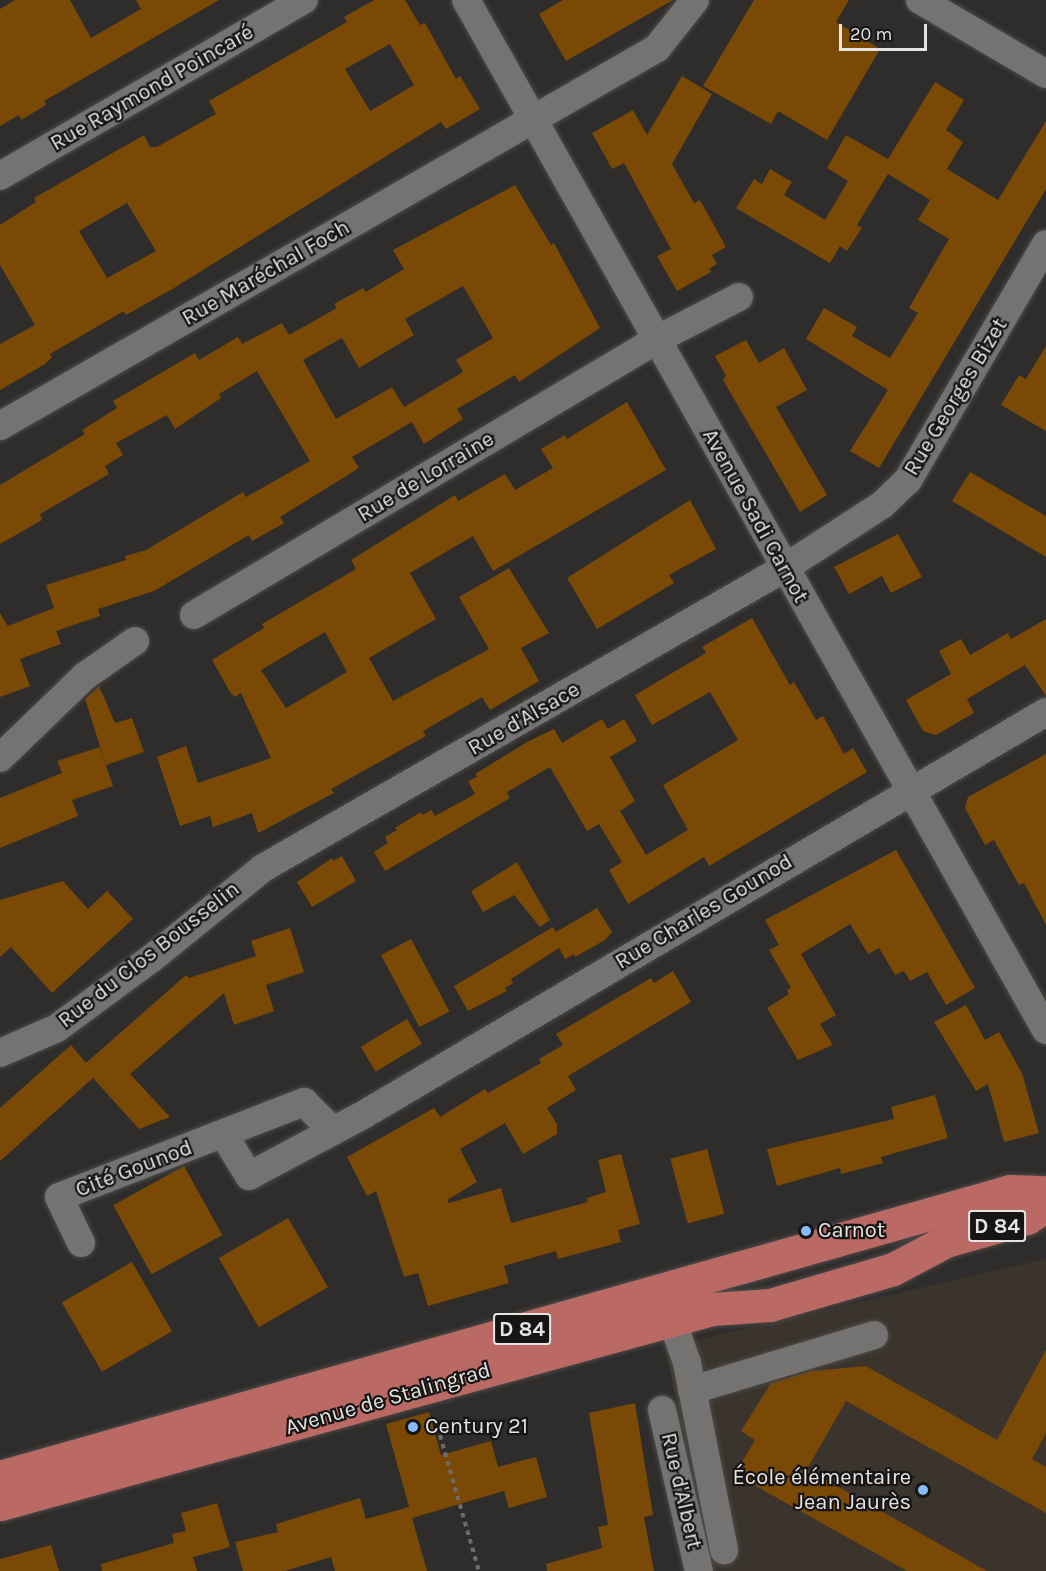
<!DOCTYPE html>
<meta charset="utf-8">
<style>
body{margin:0}
#map{position:relative;width:1046px;height:1571px;overflow:hidden;background:#2e2d2b;font-family:Karla,sans-serif}
div>[style]{position:absolute}
[style*='--x']{left:calc(var(--x)*1px);top:calc(var(--y)*1px);width:calc(var(--w)*1px);rotate:calc(var(--a)*1deg)}
.built>*{inset:0;background:#3a342d}
.building>*{inset:0;background:#7a4906;transform-origin:0 0}
.path>*{height:4px;margin-top:-2px;transform-origin:0;background:repeating-linear-gradient(90deg,#6e6c6b 0 4.5px,transparent 0 9px)}
.roads{filter:drop-shadow(0 0 2px #4d4b49) drop-shadow(0 0 2px #4d4b49)}
.minor>*{height:28px;margin:-14px;padding:0 14px;transform-origin:14px;border-radius:14px;background:#757371}
.major>*{height:33px;margin:-16.5px;padding:0 16.5px;transform-origin:16.5px;border-radius:16.5px;background:#bb6964}
.dots>*{width:16px;height:16px;translate:-50% -50%;box-sizing:border-box;border:3px solid #161514;border-radius:50%}
span{translate:-50% -50%;white-space:nowrap;text-align:center;line-height:1.15;-webkit-text-stroke:4.5px #161514;paint-order:stroke}
.shield-label span{padding:2px 4px;background:#161514;border:2px solid;border-radius:4px;-webkit-text-stroke-width:0}
.shield-label{font-size:21px;color:#e6e4e3;font-weight:700}
.street-label{font-size:22px;color:#e6e4e3}
.poi-label{font-size:22px;color:#e6e4e3}
.left{translate:0 -50%;text-align:left}
.right{translate:-100% -50%;text-align:right}
.scale{position:absolute;left:839px;top:24px;width:88px;height:27px;box-sizing:border-box;border:3px solid #e6e4e3;border-top:0;padding-left:8px;font-size:18px;line-height:21px;white-space:nowrap;color:#e6e4e3;-webkit-text-stroke:4px #161514;paint-order:stroke}
</style>
<div id="map">
<div class="built">
<i style="clip-path:polygon(1046px 1259px,1046px 1571px,714px 1571px,665px 1347px)"></i>
</div>
<div class="building">
<i style="clip-path:polygon(15px 0,70px 0,91px 38px,141px 9px,136px 0,219px 0,44px 101px,46px 105px,21px 120px,19px 115px,0 126px,0 9px)"></i>
<i style="clip-path:polygon(evenodd,374px 0,405px 0,420px 25px,425px 23px,456px 79px,460px 76px,480px 109px,446px 129px,441px 122px,174px 288px,126px 315px,124px 311px,50px 354px,52px 357px,45px 364px,0 390px,0 344px,35px 325px,0 265px,0 225px,36px 202px,34px 198px,144px 135px,150px 147px,157px 147px,216px 114px,209px 101px,347px 22px,344px 17px,374px 0,390px 44px,414px 85px,370px 111px,345px 69px,390px 44px,374px 0,127px 203px,156px 251px,107px 278px,79px 231px,127px 203px)"></i>
<i style="clip-path:polygon(563px 0,673px 0,566px 61px,539px 14px)"></i>
<i style="clip-path:polygon(754px 0,849px 0,836px 22px,880px 49px,827px 140px,778px 111px,771px 124px,703px 86px)"></i>
<i style="clip-path:polygon(682px 76px,712px 94px,672px 164px,694px 203px,700px 200px,726px 247px,712px 255px,717px 264px,709px 269px,711px 272px,677px 291px,657px 256px,671px 249px,624px 163px,612px 169px,592px 133px,633px 110px,647px 135px)"></i>
<i style="clip-path:polygon(935px 82px,964px 100px,946px 130px,963px 142px,947px 169px,998px 200px,1046px 121px,1046px 189px,879px 468px,850px 451px,888px 390px,806px 339px,824px 308px,857px 327px,852px 336px,890px 358px,918px 313px,909px 308px,949px 239px,918px 220px,930px 200px,888px 174px,857px 225px,862px 228px,847px 251px,840px 246px,830px 263px,736px 208px,754px 179px,762px 184px,770px 169px,792px 182px,784px 195px,825px 220px,848px 181px,827px 168px,846px 135px,888px 159px)"></i>
<i style="clip-path:polygon(evenodd,515px 185px,551px 245px,554px 243px,600px 328px,519px 382px,515px 375px,457px 409px,463px 419px,424px 444px,412px 422px,352px 457px,359px 468px,280px 517px,284px 523px,252px 541px,249px 535px,154px 591px,98px 609px,100px 616px,56px 631px,61px 644px,20px 659px,30px 686px,0 697px,0 613px,8px 626px,54px 608px,46px 585px,126px 560px,125px 556px,146px 550px,243px 492px,246px 497px,310px 461px,257px 371px,219px 394px,221px 398px,175px 429px,167px 415px,116px 443px,123px 455px,105px 466px,109px 474px,40px 514px,42px 520px,0 544px,0 485px,85px 434px,82px 430px,117px 408px,113px 401px,195px 353px,199px 360px,238px 337px,242px 344px,282px 323px,289px 335px,337px 308px,334px 304px,363px 288px,366px 292px,404px 269px,393px 250px,515px 185px,463px 286px,493px 338px,456px 360px,463px 372px,404px 407px,392px 387px,336px 419px,303px 360px,342px 338px,359px 368px,414px 335px,405px 319px,463px 286px)"></i>
<i style="clip-path:polygon(746px 340px,759px 363px,784px 348px,807px 390px,776px 407px,827px 495px,800px 512px,723px 380px,726px 376px,715px 356px)"></i>
<i style="clip-path:polygon(1046px 346px,1046px 431px,1001px 405px,1019px 375px,1026px 379px)"></i>
<i style="clip-path:polygon(evenodd,627px 402px,666px 470px,493px 571px,473px 536px,410px 573px,436px 619px,369px 658px,393px 701px,489px 649px,459px 597px,509px 568px,549px 633px,521px 648px,539px 681px,490px 710px,482px 697px,423px 731px,426px 736px,331px 789px,334px 793px,258px 833px,252px 813px,213px 827px,210px 816px,180px 826px,157px 757px,186px 746px,198px 783px,271px 758px,241px 693px,235px 697px,230px 692px,212px 660px,264px 628px,262px 624px,356px 569px,351px 560px,455px 495px,458px 501px,505px 474px,515px 490px,553px 468px,541px 449px,565px 435px,567px 439px,627px 402px,325px 632px,347px 672px,286px 708px,261px 670px,325px 632px)"></i>
<i style="clip-path:polygon(970px 472px,1046px 516px,1046px 557px,952px 501px)"></i>
<i style="clip-path:polygon(690px 500px,716px 549px,669px 575px,674px 583px,597px 629px,567px 578px)"></i>
<i style="clip-path:polygon(898px 534px,922px 577px,891px 593px,882px 576px,849px 594px,834px 567px)"></i>
<i style="clip-path:polygon(752px 618px,790px 685px,794px 682px,816px 720px,823px 716px,844px 754px,853px 748px,867px 772px,709px 866px,704px 857px,628px 904px,609px 870px,622px 862px,599px 824px,587px 831px,550px 767px,507px 792px,510px 798px,385px 871px,374px 852px,388px 843px,385px 837px,397px 830px,395px 828px,421px 812px,423px 815px,431px 810px,435px 816px,475px 794px,468px 781px,477px 777px,475px 774px,527px 742px,554px 729px,562px 743px,602px 719px,608px 729px,624px 719px,637px 741px,610px 757px,635px 801px,620px 811px,646px 855px,688px 830px,663px 785px,738px 740px,710px 692px,652px 725px,635px 695px,706px 653px,702px 647px)"></i>
<i style="clip-path:polygon(1046px 619px,1046px 696px,1025px 665px,967px 699px,974px 713px,936px 735px,923px 731px,906px 700px,951px 674px,939px 651px,961px 639px,970px 655px,1008px 633px,1011px 639px)"></i>
<i style="clip-path:polygon(99px 686px,115px 723px,132px 718px,144px 752px,106px 765px,85px 699px)"></i>
<i style="clip-path:polygon(100px 747px,113px 786px,72px 800px,78px 816px,0 848px,0 798px,62px 773px,57px 761px)"></i>
<i style="clip-path:polygon(1046px 754px,1046px 925px,1024px 883px,1019px 885px,994px 840px,985px 845px,965px 808px,968px 797px)"></i>
<i style="clip-path:polygon(896px 850px,975px 988px,946px 1005px,927px 972px,910px 981px,904px 971px,895px 975px,879px 948px,868px 954px,850px 924px,801px 954px,836px 1015px,820px 1024px,833px 1045px,798px 1060px,767px 1008px,789px 994px,787px 990px,791px 988px,769px 950px,779px 945px,765px 920px)"></i>
<i style="clip-path:polygon(342px 856px,356px 881px,312px 907px,297px 882px,332px 858px,333px 861px)"></i>
<i style="clip-path:polygon(517px 862px,550px 920px,540px 927px,514px 895px,483px 912px,471px 891px)"></i>
<i style="clip-path:polygon(63px 881px,88px 909px,107px 891px,133px 919px,52px 993px,11px 947px,0 957px,0 900px)"></i>
<i style="clip-path:polygon(597px 908px,612px 932px,605px 940px,575px 957px,574px 954px,565px 959px,559px 948px,511px 979px,513px 983px,505px 988px,507px 991px,468px 1011px,454px 986px,553px 927px,556px 932px)"></i>
<i style="clip-path:polygon(290px 928px,304px 972px,266px 985px,274px 1011px,234px 1025px,224px 993px,130px 1074px,170px 1117px,139px 1129px,93px 1078px,0 1161px,0 1108px,71px 1045px,86px 1063px,186px 975px,189px 978px,256px 956px,251px 941px)"></i>
<i style="left:411px;top:939px;width:82px;height:34px;rotate:62deg"></i>
<i style="clip-path:polygon(673px 971px,691px 1002px,568px 1076px,576px 1090px,547px 1108px,557px 1124px,557px 1134px,523px 1154px,505px 1123px,460px 1149px,477px 1182px,447px 1200px,449px 1203px,501px 1188px,511px 1223px,588px 1202px,587px 1198px,606px 1192px,598px 1160px,621px 1154px,640px 1224px,618px 1230px,621px 1242px,558px 1259px,556px 1251px,504px 1266px,509px 1283px,428px 1306px,418px 1273px,404px 1277px,376px 1191px,367px 1196px,347px 1157px,434px 1108px,440px 1117px,485px 1089px,488px 1093px,541px 1063px,539px 1059px,563px 1045px,556px 1034px,651px 978px,654px 983px)"></i>
<i style="clip-path:polygon(966px 1005px,985px 1040px,999px 1032px,1022px 1073px,1039px 1133px,1004px 1142px,988px 1084px,976px 1091px,934px 1022px)"></i>
<i style="left:407px;top:1019px;width:29px;height:54px;rotate:59deg"></i>
<i style="clip-path:polygon(935px 1095px,948px 1138px,881px 1157px,883px 1163px,841px 1174px,840px 1168px,777px 1186px,767px 1149px,894px 1119px,891px 1107px)"></i>
<i style="left:707px;top:1149px;width:67px;height:38px;rotate:75deg"></i>
<i style="left:184px;top:1166px;width:79px;height:81px;rotate:61deg"></i>
<i style="left:288px;top:1218px;width:80px;height:80px;rotate:60deg"></i>
<i style="left:132px;top:1262px;width:80px;height:81px;rotate:60deg"></i>
<i style="clip-path:polygon(1046px 1350px,1046px 1433px,1032px 1459px,1046px 1467px,1046px 1513px,846px 1401px,807px 1469px,987px 1571px,907px 1571px,747px 1481px,751px 1476px,738px 1469px,755px 1440px,741px 1431px,771px 1383px,811px 1371px,866px 1366px,997px 1440px)"></i>
<i style="clip-path:polygon(635px 1403px,653px 1515px,644px 1517px,654px 1571px,547px 1571px,546px 1564px,602px 1548px,598px 1527px,608px 1525px,589px 1413px)"></i>
<i style="clip-path:polygon(429px 1412px,441px 1455px,491px 1441px,498px 1467px,536px 1457px,547px 1497px,509px 1508px,504px 1491px,412px 1518px,427px 1571px,335px 1571px,331px 1557px,285px 1571px,243px 1571px,235px 1542px,278px 1532px,276px 1524px,360px 1498px,366px 1519px,409px 1507px,386px 1424px)"></i>
<i style="clip-path:polygon(217px 1503px,230px 1547px,193px 1557px,197px 1571px,102px 1571px,101px 1564px,174px 1543px,172px 1534px,186px 1531px,181px 1513px)"></i>
<i style="clip-path:polygon(51px 1545px,59px 1571px,0 1571px,0 1559px)"></i>
</div>
<div class="path">
<i style="--x:435;--y:1418;--w:159;--a:74"></i>
</div>
<div class="roads">
<div class="minor">
<i style="--x:466;--y:0;--w:1182;--a:60.62"></i>
<i style="--x:920;--y:0;--w:146;--a:30.4"></i>
<i style="--x:0;--y:176;--w:351;--a:-30.1"></i>
<i style="--x:0;--y:426;--w:758;--a:-29.91"></i>
<i style="--x:657;--y:48;--w:61;--a:-51.6"></i>
<i style="--x:194;--y:615;--w:540;--a:-30.75"></i>
<i style="--x:658;--y:339;--w:91;--a:-27.4"></i>
<i style="--x:0;--y:758;--w:118;--a:-44"></i>
<i style="--x:85;--y:676;--w:61;--a:-35"></i>
<i style="--x:0;--y:1053;--w:62;--a:-23.7"></i>
<i style="--x:57;--y:1028;--w:118;--a:-36.4"></i>
<i style="--x:152;--y:958;--w:143;--a:-39"></i>
<i style="--x:263;--y:868;--w:600;--a:-29.9"></i>
<i style="--x:783;--y:569;--w:119;--a:-33"></i>
<i style="--x:883;--y:504;--w:35;--a:-44"></i>
<i style="--x:908;--y:480;--w:273;--a:-59.7"></i>
<i style="--x:224;--y:1135;--w:48;--a:58.6"></i>
<i style="--x:249;--y:1176;--w:129;--a:-28.2"></i>
<i style="--x:363;--y:1115;--w:793;--a:-30.54"></i>
<i style="--x:81;--y:1243;--w:51;--a:-115.6"></i>
<i style="--x:59;--y:1197;--w:263;--a:-21.2"></i>
<i style="--x:304;--y:1102;--w:41;--a:45"></i>
<i style="--x:672;--y:1320;--w:46;--a:70.8"></i>
<i style="--x:687;--y:1363;--w:191;--a:78.8"></i>
<i style="--x:692;--y:1390;--w:190;--a:-16.8"></i>
<i style="--x:662;--y:1410;--w:165;--a:77.1"></i>
</div>
<div class="major">
<i style="--x:0;--y:1477;--w:1050;--a:-15.81"></i>
<i style="--x:1010;--y:1191;--w:36;--a:2"></i>
<i style="--x:0;--y:1504;--w:738;--a:-15.32"></i>
<i style="--x:712;--y:1309;--w:58;--a:-3.9"></i>
<i style="--x:770;--y:1305;--w:128;--a:-16.3"></i>
<i style="--x:893;--y:1269;--w:60;--a:-27.8"></i>
<i style="--x:946;--y:1241;--w:84;--a:-15.9"></i>
<i style="--x:1027;--y:1218;--w:23;--a:-34"></i>
</div>
</div>
<div class="dots">
<i style="left:806px;top:1231px;background:#88bafc"></i>
<i style="left:413px;top:1427px;background:#88bafc"></i>
<i style="left:923px;top:1490px;background:#88bafc"></i>
</div>
<div class="shield-label">
<span style="left:997px;top:1226px">D 84</span>
<span style="left:522px;top:1329px">D 84</span>
</div>
<div class="street-label">
<span style="left:152px;top:88px;rotate:-30deg">Rue Raymond Poincaré</span>
<span style="left:266px;top:273px;rotate:-30deg">Rue Maréchal Foch</span>
<span style="left:956px;top:397px;rotate:-59deg">Rue Georges Bizet</span>
<span style="left:426px;top:477px;rotate:-31deg">Rue de Lorraine</span>
<span style="left:755px;top:516px;rotate:61deg">Avenue Sadi Carnot</span>
<span style="left:524px;top:719px;rotate:-30deg">Rue d'Alsace</span>
<span style="left:704px;top:912px;rotate:-31deg">Rue Charles Gounod</span>
<span style="left:149px;top:955px;rotate:-38deg">Rue du Clos Bousselin</span>
<span style="left:134px;top:1169px;rotate:-21deg">Cité Gounod</span>
<span style="left:388px;top:1399px;rotate:-16deg">Avenue de Stalingrad</span>
<span style="left:681px;top:1491px;rotate:77deg">Rue d'Albert</span>
</div>
<div class="poi-label">
<span class="left" style="left:818px;top:1231px">Carnot</span>
<span class="left" style="left:425px;top:1427px">Century 21</span>
<span class="right" style="left:911px;top:1490px">École élémentaire<br>Jean Jaurès</span>
</div>
<div class="scale">20 m</div>
</div>
